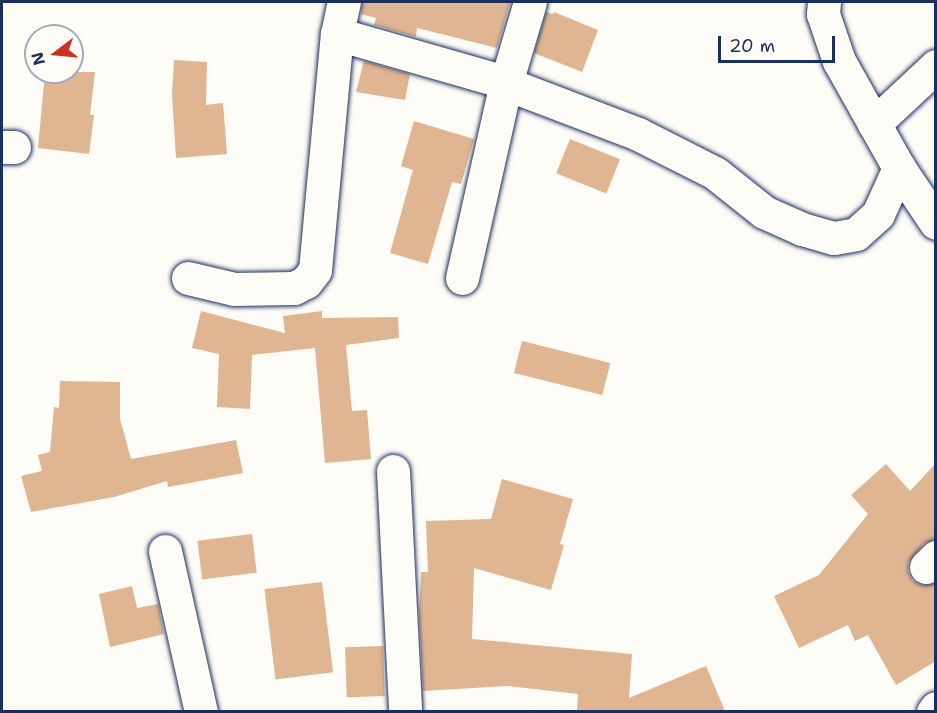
<!DOCTYPE html>
<style>
body{margin:0}
#map{position:relative;width:937px;height:713px;overflow:hidden;background:#fdfcf7;font-family:"Shantell Sans",sans-serif}
div>[style]{position:absolute}
[style*='--x']{left:calc(var(--x)*1px);top:calc(var(--y)*1px);width:calc(var(--w)*1px);rotate:calc(var(--a)*1deg)}
.building>*{inset:0;background:#e0b591;transform-origin:0 0}
.roads{filter:drop-shadow(0 0 2px #1b2f5e) drop-shadow(0 0 2px #1b2f5e)}
.minor>*{height:33px;margin:-16.5px;padding:0 16.5px;transform-origin:16.5px;border-radius:16.5px;background:#fdfcf7}
span{translate:-50% -50%;white-space:nowrap;text-align:center;line-height:1.15;-webkit-text-stroke:5px #fdfcf7;paint-order:stroke}
.frame{position:absolute;inset:0;border:3px solid #1b2f5e;pointer-events:none}
.north{position:absolute;left:24px;top:24px;width:60px;height:60px;box-sizing:border-box;background:#fdfcf7;border:2px solid #a3aaba;border-radius:50%;rotate:254deg;font-size:16px;font-weight:700;line-height:24px;text-align:center;color:#1b2f5e}
.north::after{content:'';display:block;margin:auto;width:21px;height:27px;background:#c8321e;clip-path:polygon(50% 0,100% 100%,50% 72%,0 100%)}
.scale{position:absolute;left:718px;top:36px;width:117px;height:27px;box-sizing:border-box;border:3px solid #1b2f5e;border-top:0;padding-left:8px;font-size:18px;line-height:21px;white-space:nowrap;color:#1b2f5e;-webkit-text-stroke:4px #fdfcf7;paint-order:stroke}
</style>
<div id="map">
<div class="building">
<i style="clip-path:polygon(362px 2px,504px 2px,510px 3px,497px 48px,417px 28px,416px 37px,374px 25px,376px 18px,361px 14px)"></i>
<i style="clip-path:polygon(546px 12px,553px 14px,554px 12px,598px 30px,582px 72px,534px 53px)"></i>
<i style="clip-path:polygon(174px 60px,207px 62px,206px 105px,223px 103px,227px 154px,176px 158px,172px 94px)"></i>
<i style="clip-path:polygon(364px 61px,410px 74px,405px 100px,356px 92px)"></i>
<i style="clip-path:polygon(45px 72px,95px 72px,90px 115px,94px 115px,89px 154px,38px 148px)"></i>
<i style="clip-path:polygon(414px 121px,474px 139px,461px 184px,452px 182px,428px 264px,390px 253px,413px 170px,401px 166px)"></i>
<i style="left:570px;top:139px;width:54px;height:37px;rotate:22deg"></i>
<i style="clip-path:polygon(201px 311px,285px 333px,283px 316px,322px 311px,322px 318px,398px 317px,399px 338px,346px 345px,352px 411px,367px 410px,371px 459px,325px 463px,315px 348px,252px 355px,250px 409px,217px 407px,219px 354px,192px 348px)"></i>
<i style="left:522px;top:341px;width:91px;height:33px;rotate:14deg"></i>
<i style="clip-path:polygon(60px 381px,120px 382px,120px 419px,131px 459px,236px 440px,243px 473px,168px 487px,167px 481px,114px 497px,31px 512px,21px 476px,42px 471px,38px 455px,50px 452px,54px 407px,59px 408px)"></i>
<i style="clip-path:polygon(936px 463px,936px 539px,923px 544px,908px 563px,908px 572px,913px 581px,922px 585px,936px 583px,936px 661px,896px 685px,868px 635px,855px 641px,848px 625px,799px 648px,774px 596px,819px 575px,868px 514px,851px 495px,886px 464px,910px 491px)"></i>
<i style="clip-path:polygon(502px 479px,573px 499px,560px 544px,564px 545px,551px 590px,474px 568px,472px 639px,632px 654px,629px 698px,706px 666px,725px 711px,577px 711px,578px 694px,507px 686px,423px 691px,419px 616px,421px 572px,428px 572px,426px 521px,491px 519px)"></i>
<i style="left:252px;top:534px;width:39px;height:55px;rotate:83deg"></i>
<i style="left:322px;top:582px;width:91px;height:58px;rotate:83deg"></i>
<i style="clip-path:polygon(132px 586px,137px 608px,158px 604px,164px 634px,110px 647px,99px 594px)"></i>
<i style="left:383px;top:646px;width:50px;height:38px;rotate:88deg"></i>
</div>
<div class="roads">
<div class="minor">
<i style="--x:824;--y:2;--w:12;--a:95"></i>
<i style="--x:823;--y:14;--w:50;--a:71.2"></i>
<i style="--x:839;--y:61;--w:123;--a:60.7"></i>
<i style="--x:899;--y:168;--w:66;--a:56.1"></i>
<i style="--x:337;--y:34;--w:163;--a:16"></i>
<i style="--x:494;--y:79;--w:154;--a:20.9"></i>
<i style="--x:638;--y:134;--w:86;--a:26.9"></i>
<i style="--x:715;--y:173;--w:63;--a:38.5"></i>
<i style="--x:764;--y:212;--w:42;--a:24.1"></i>
<i style="--x:802;--y:229;--w:33;--a:16"></i>
<i style="--x:834;--y:238;--w:22;--a:-10"></i>
<i style="--x:856;--y:234;--w:30;--a:-42"></i>
<i style="--x:878;--y:214;--w:51;--a:-65.5"></i>
<i style="--x:874;--y:124;--w:85;--a:-43.1"></i>
<i style="--x:2;--y:147;--w:12;--a:0"></i>
<i style="--x:188;--y:278;--w:47;--a:13.4"></i>
<i style="--x:234;--y:289;--w:60;--a:-1"></i>
<i style="--x:294;--y:288;--w:13;--a:-27"></i>
<i style="--x:306;--y:282;--w:15;--a:-53"></i>
<i style="--x:315;--y:270;--w:237;--a:-84.7"></i>
<i style="--x:337;--y:34;--w:33;--a:-78"></i>
<i style="--x:462;--y:278;--w:200;--a:-77.3"></i>
<i style="--x:506;--y:83;--w:84;--a:-73.5"></i>
<i style="--x:393;--y:471;--w:241;--a:87.1"></i>
<i style="--x:165;--y:551;--w:165;--a:77.4"></i>
<i style="--x:926;--y:567;--w:14;--a:-45"></i>
<i style="--x:933;--y:712;--w:5;--a:-53"></i>
</div>
</div>
<div class="frame"></div>
<div class="north">N</div>
<div class="scale">20 m</div>
</div>
